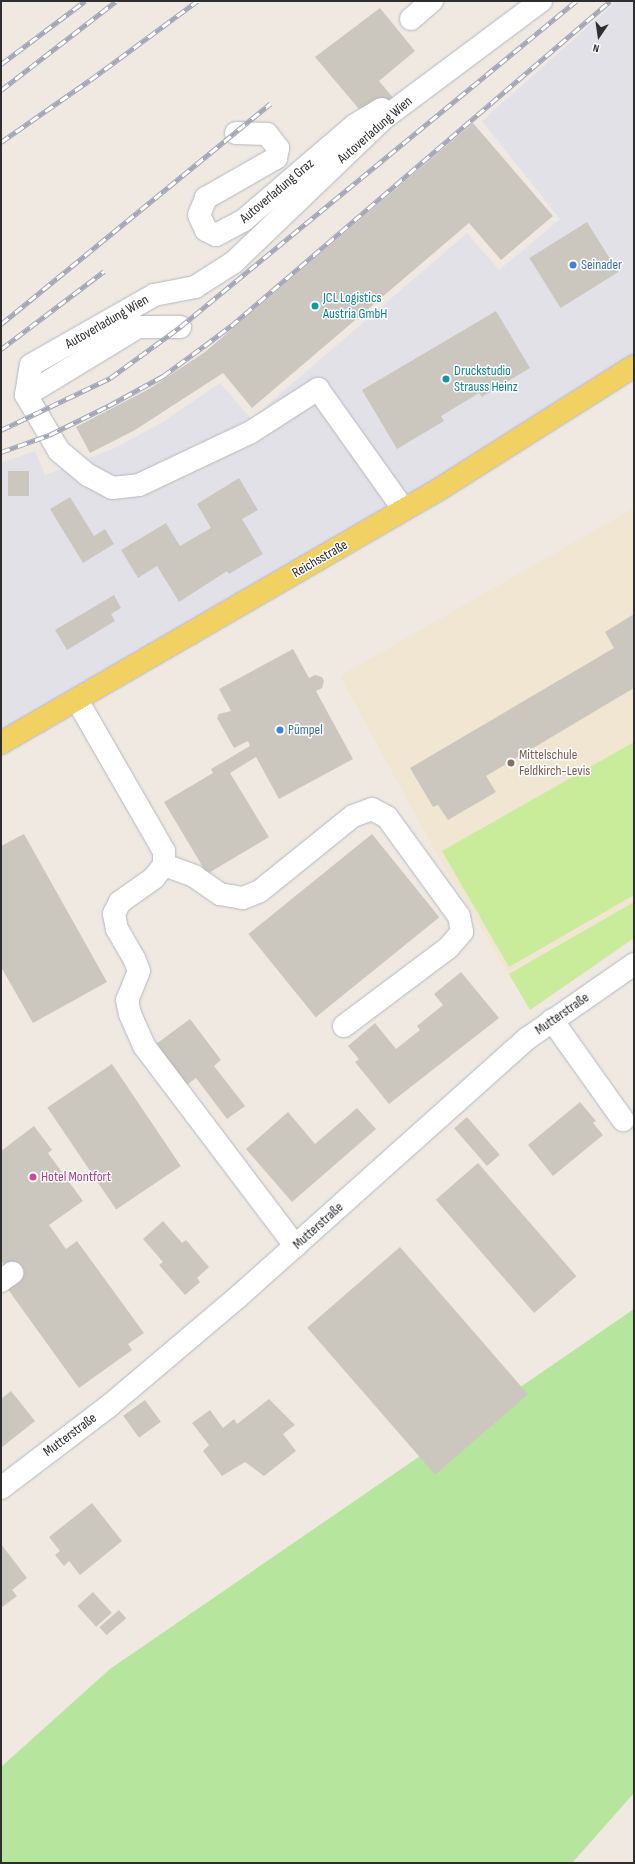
<!DOCTYPE html>
<meta charset="utf-8">
<style>
body{margin:0}
#map{position:relative;width:635px;height:1864px;overflow:hidden;background:#efe9e1;font-family:"Sofia Sans Condensed",sans-serif}
div>[style]{position:absolute}
[style*='--x']{left:calc(var(--x)*1px);top:calc(var(--y)*1px);width:calc(var(--w)*1px);rotate:calc(var(--a)*1deg)}
.industrial>*{inset:0;background:#e3e1e8}
.education>*{inset:0;background:#f0e6d1}
.green>*{inset:0;background:#b6e59e}
.pitch>*{inset:0;background:#c9ec9a}
.building>*{inset:0;background:#cbc7bf;transform-origin:0 0}
.roads{filter:drop-shadow(0 0 1px #b4b7c1) drop-shadow(0 0 1px #b4b7c1)}
.minor>*{height:22px;margin:-11px;padding:0 11px;transform-origin:11px;border-radius:11px;background:#fff}
.major>*{height:22px;margin:-11px;padding:0 11px;transform-origin:11px;border-radius:11px;background:#f2d163}
.rail>*{height:4.5px;margin-top:-2.25px;transform-origin:0;background:repeating-linear-gradient(90deg,#fff 0 9px,#a3a6b8 0 18px);box-sizing:border-box;border-block:1px solid #a3a6b8}
.dots>*{width:11px;height:11px;translate:-50% -50%;box-sizing:border-box;border:2px solid #fff;border-radius:50%}
span{translate:-50% -50%;white-space:nowrap;text-align:center;line-height:1.15;-webkit-text-stroke:3px #fff;paint-order:stroke}
.street-label{font-size:14px;color:#2e2e2e}
.shop-label{font-size:14px;color:#366cbe}
.left{translate:0 -50%;text-align:left}
.culture-label{font-size:14px;color:#0d838f}
.education-label{font-size:14px;color:#785e54}
.hotel-label{font-size:14px;color:#b23c85}
.frame{position:absolute;inset:0;border:2px solid #2e2e2e;pointer-events:none}
.north{position:absolute;left:579px;top:16px;width:40px;height:40px;-webkit-text-stroke:3px #fff;paint-order:stroke;rotate:193deg;font-size:11px;font-weight:700;line-height:16px;text-align:center;color:#2e2e2e}
.north::after{content:'';display:block;margin:auto;width:14px;height:18px;background:#2e2e2e;clip-path:polygon(50% 0,100% 100%,50% 72%,0 100%)}
</style>
<div id="map">
<div class="industrial">
<i style="clip-path:polygon(617px 1px,634px 1px,634px 364px,214px 632px,1px 756px,1px 463px,35px 451px,45px 475px,115px 448px,161px 423px,220px 383px,251px 419px,467px 233px,499px 270px,560px 219px,482px 121px)"></i>
</div>
<div class="education">
<i style="clip-path:polygon(634px 508px,634px 938px,530px 1010px,434px 849px,340px 676px)"></i>
</div>
<div class="green">
<i style="clip-path:polygon(634px 1309px,634px 1793px,572px 1863px,1px 1863px,1px 1767px,110px 1669px)"></i>
</div>
<div class="pitch">
<i style="clip-path:polygon(634px 742px,634px 895px,509px 967px,442px 851px)"></i>
<i style="clip-path:polygon(634px 902px,634px 938px,530px 1010px,509px 974px)"></i>
</div>
<div class="building">
<i style="clip-path:polygon(380px 8px,415px 51px,379px 81px,406px 113px,380px 134px,315px 57px)"></i>
<i style="clip-path:polygon(473px 123px,553px 216px,501px 260px,469px 223px,252px 408px,223px 373px,135px 430px,90px 453px,76px 427px,149px 389px,205px 352px)"></i>
<i style="left:587px;top:222px;width:59px;height:68px;rotate:58deg"></i>
<i style="clip-path:polygon(496px 311px,530px 368px,482px 397px,479px 393px,441px 416px,444px 421px,397px 449px,362px 390px)"></i>
<i style="left:8px;top:471px;width:21px;height:25px"></i>
<i style="clip-path:polygon(239px 478px,258px 510px,242px 519px,263px 554px,229px 574px,227px 571px,179px 602px,157px 566px,138px 578px,121px 550px,166px 523px,180px 546px,211px 528px,197px 504px)"></i>
<i style="clip-path:polygon(70px 497px,94px 536px,105px 529px,114px 544px,83px 563px,50px 509px)"></i>
<i style="clip-path:polygon(114px 595px,121px 608px,111px 614px,115px 621px,67px 650px,55px 630px)"></i>
<i style="clip-path:polygon(634px 614px,634px 688px,486px 776px,496px 792px,448px 820px,438px 805px,433px 807px,410px 768px,614px 648px,605px 632px)"></i>
<i style="clip-path:polygon(293px 649px,309px 678px,315px 675px,322px 677px,324px 681px,322px 688px,316px 691px,353px 759px,279px 799px,256px 757px,230px 773px,269px 837px,207px 874px,164px 802px,213px 773px,211px 769px,250px 746px,248px 741px,234px 748px,217px 718px,219px 714px,231px 711px,219px 689px)"></i>
<i style="clip-path:polygon(24px 834px,107px 982px,33px 1023px,1px 967px,1px 846px)"></i>
<i style="left:372px;top:834px;width:107px;height:159px;rotate:51deg"></i>
<i style="clip-path:polygon(461px 972px,499px 1018px,389px 1104px,355px 1062px,359px 1059px,348px 1046px,375px 1023px,396px 1049px,420px 1030px,417px 1026px,443px 1005px,434px 994px)"></i>
<i style="clip-path:polygon(190px 1019px,221px 1060px,214px 1066px,245px 1106px,227px 1119px,196px 1078px,187px 1085px,156px 1044px)"></i>
<i style="left:112px;top:1064px;width:123px;height:78px;rotate:56deg"></i>
<i style="clip-path:polygon(580px 1102px,596px 1121px,593px 1123px,603px 1135px,553px 1176px,528px 1145px)"></i>
<i style="clip-path:polygon(357px 1108px,376px 1129px,292px 1202px,246px 1149px,288px 1112px,315px 1144px)"></i>
<i style="left:467px;top:1117px;width:50px;height:17px;rotate:49deg"></i>
<i style="clip-path:polygon(34px 1126px,52px 1150px,48px 1153px,83px 1201px,49px 1225px,66px 1249px,77px 1241px,144px 1333px,128px 1344px,132px 1350px,79px 1388px,7px 1288px,18px 1280px,1px 1261px,1px 1151px)"></i>
<i style="left:478px;top:1163px;width:150px;height:56px;rotate:49deg"></i>
<i style="clip-path:polygon(163px 1221px,182px 1243px,186px 1240px,209px 1267px,197px 1278px,200px 1282px,185px 1295px,159px 1265px,163px 1262px,143px 1239px)"></i>
<i style="left:400px;top:1247px;width:195px;height:123px;rotate:49deg"></i>
<i style="clip-path:polygon(11px 1391px,35px 1421px,1px 1448px,1px 1399px)"></i>
<i style="clip-path:polygon(269px 1399px,295px 1425px,283px 1434px,296px 1451px,264px 1476px,245px 1462px,222px 1476px,203px 1451px,209px 1445px,192px 1423px,210px 1410px,223px 1428px,234px 1419px,237px 1424px)"></i>
<i style="left:145px;top:1400px;width:27px;height:27px;rotate:54deg"></i>
<i style="clip-path:polygon(92px 1503px,122px 1541px,80px 1575px,69px 1561px,64px 1566px,55px 1555px,60px 1551px,49px 1537px)"></i>
<i style="clip-path:polygon(1px 1544px,27px 1578px,12px 1590px,17px 1596px,1px 1608px)"></i>
<i style="left:93px;top:1592px;width:28px;height:21px;rotate:48deg"></i>
<i style="left:119px;top:1610px;width:11px;height:26px;rotate:49deg"></i>
</div>
<div class="roads">
<div class="minor">
<i style="--x:411;--y:19;--w:28;--a:-41"></i>
<i style="--x:236;--y:133;--w:31;--a:2"></i>
<i style="--x:267;--y:134;--w:18;--a:52"></i>
<i style="--x:278;--y:148;--w:10;--a:101"></i>
<i style="--x:276;--y:158;--w:81;--a:150.3"></i>
<i style="--x:206;--y:198;--w:18;--a:112"></i>
<i style="--x:199;--y:215;--w:17;--a:65"></i>
<i style="--x:206;--y:230;--w:11;--a:27"></i>
<i style="--x:216;--y:235;--w:32;--a:-28"></i>
<i style="--x:244;--y:220;--w:146;--a:-40.6"></i>
<i style="--x:355;--y:125;--w:31;--a:-31"></i>
<i style="--x:180;--y:327;--w:42;--a:180"></i>
<i style="--x:138;--y:327;--w:131;--a:148.7"></i>
<i style="--x:26;--y:395;--w:30;--a:-81"></i>
<i style="--x:31;--y:365;--w:142;--a:-29.6"></i>
<i style="--x:154;--y:295;--w:42;--a:-11"></i>
<i style="--x:195;--y:287;--w:46;--a:-32.7"></i>
<i style="--x:234;--y:262;--w:208;--a:-43.8"></i>
<i style="--x:384;--y:118;--w:196;--a:-36.7"></i>
<i style="--x:26;--y:395;--w:65;--a:59.5"></i>
<i style="--x:59;--y:451;--w:38;--a:40"></i>
<i style="--x:88;--y:475;--w:27;--a:28"></i>
<i style="--x:112;--y:488;--w:27;--a:-6"></i>
<i style="--x:139;--y:485;--w:124;--a:-25.3"></i>
<i style="--x:251;--y:432;--w:80;--a:-32.7"></i>
<i style="--x:318;--y:389;--w:148;--a:54.6"></i>
<i style="--x:77;--y:700;--w:174;--a:60.1"></i>
<i style="--x:164;--y:851;--w:14;--a:90"></i>
<i style="--x:164;--y:865;--w:16;--a:128"></i>
<i style="--x:154;--y:878;--w:42;--a:144.8"></i>
<i style="--x:120;--y:902;--w:13;--a:117"></i>
<i style="--x:114;--y:914;--w:15;--a:79"></i>
<i style="--x:117;--y:929;--w:34;--a:60"></i>
<i style="--x:134;--y:958;--w:14;--a:69"></i>
<i style="--x:139;--y:971;--w:31;--a:112"></i>
<i style="--x:127;--y:1000;--w:14;--a:78"></i>
<i style="--x:130;--y:1014;--w:35;--a:66"></i>
<i style="--x:144;--y:1046;--w:251;--a:52.9"></i>
<i style="--x:164;--y:865;--w:32;--a:20"></i>
<i style="--x:194;--y:876;--w:32;--a:35"></i>
<i style="--x:220;--y:894;--w:23;--a:10"></i>
<i style="--x:243;--y:898;--w:18;--a:-22"></i>
<i style="--x:260;--y:891;--w:119;--a:-38.9"></i>
<i style="--x:353;--y:816;--w:20;--a:-20"></i>
<i style="--x:372;--y:809;--w:17;--a:28"></i>
<i style="--x:387;--y:817;--w:122;--a:54"></i>
<i style="--x:459;--y:916;--w:16;--a:79"></i>
<i style="--x:462;--y:932;--w:21;--a:131"></i>
<i style="--x:448;--y:948;--w:130;--a:143.1"></i>
<i style="--x:552;--y:1020;--w:123;--a:54.6"></i>
<i style="--x:1;--y:1281;--w:14;--a:-36"></i>
<i style="--x:1;--y:1488;--w:136;--a:-37.2"></i>
<i style="--x:109;--y:1406;--w:170;--a:-40.2"></i>
<i style="--x:239;--y:1296;--w:387;--a:-41.8"></i>
<i style="--x:528;--y:1038;--w:129;--a:-34.9"></i>
</div>
<div class="major">
<i style="--x:1;--y:743;--w:505;--a:-30.07"></i>
<i style="--x:438;--y:490;--w:232;--a:-32.3"></i>
</div>
</div>
<div class="rail">
<i style="--x:1;--y:64;--w:105;--a:-36.9"></i>
<i style="--x:1;--y:90;--w:145;--a:-37.7"></i>
<i style="--x:1;--y:142;--w:108;--a:-34.9"></i>
<i style="--x:90;--y:80;--w:133;--a:-36.4"></i>
<i style="--x:1;--y:324;--w:348;--a:-39.3"></i>
<i style="--x:1;--y:349;--w:129;--a:-37.1"></i>
<i style="--x:1;--y:430;--w:121;--a:-25.5"></i>
<i style="--x:110;--y:378;--w:87;--a:-36.1"></i>
<i style="--x:180;--y:327;--w:513;--a:-39.46"></i>
<i style="--x:1;--y:452;--w:51;--a:-19.5"></i>
<i style="--x:49;--y:435;--w:66;--a:-26.2"></i>
<i style="--x:108;--y:406;--w:63;--a:-28.6"></i>
<i style="--x:163;--y:376;--w:51;--a:-36.2"></i>
<i style="--x:204;--y:346;--w:34;--a:-37"></i>
<i style="--x:231;--y:326;--w:499;--a:-40.6"></i>
</div>
<div class="dots">
<i style="left:573px;top:265px;background:#3f7fe0"></i>
<i style="left:315px;top:306px;background:#0f9aa8"></i>
<i style="left:446px;top:379px;background:#0f9aa8"></i>
<i style="left:280px;top:730px;background:#3f7fe0"></i>
<i style="left:511px;top:763px;background:#8d6e63"></i>
<i style="left:33px;top:1177px;background:#d1479c"></i>
</div>
<div class="street-label">
<span style="left:375px;top:130px;rotate:-41deg">Autoverladung Wien</span>
<span style="left:277px;top:191px;rotate:-40deg">Autoverladung Graz</span>
<span style="left:107px;top:322px;rotate:-30deg">Autoverladung Wien</span>
<span style="left:320px;top:559px;rotate:-30deg">Reichsstraße</span>
<span style="left:562px;top:1014px;rotate:-35deg">Mutterstraße</span>
<span style="left:318px;top:1226px;rotate:-42deg">Mutterstraße</span>
<span style="left:70px;top:1435px;rotate:-37deg">Mutterstraße</span>
</div>
<div class="shop-label">
<span class="left" style="left:581px;top:265px">Seinader</span>
<span class="left" style="left:288px;top:730px">Pümpel</span>
</div>
<div class="culture-label">
<span class="left" style="left:323px;top:306px">JCL Logistics<br>Austria GmbH</span>
<span class="left" style="left:454px;top:379px">Druckstudio<br>Strauss Heinz</span>
</div>
<div class="education-label">
<span class="left" style="left:519px;top:763px">Mittelschule<br>Feldkirch-Levis</span>
</div>
<div class="hotel-label">
<span class="left" style="left:41px;top:1177px">Hotel Montfort</span>
</div>
<div class="frame"></div>
<div class="north">N</div>
</div>
